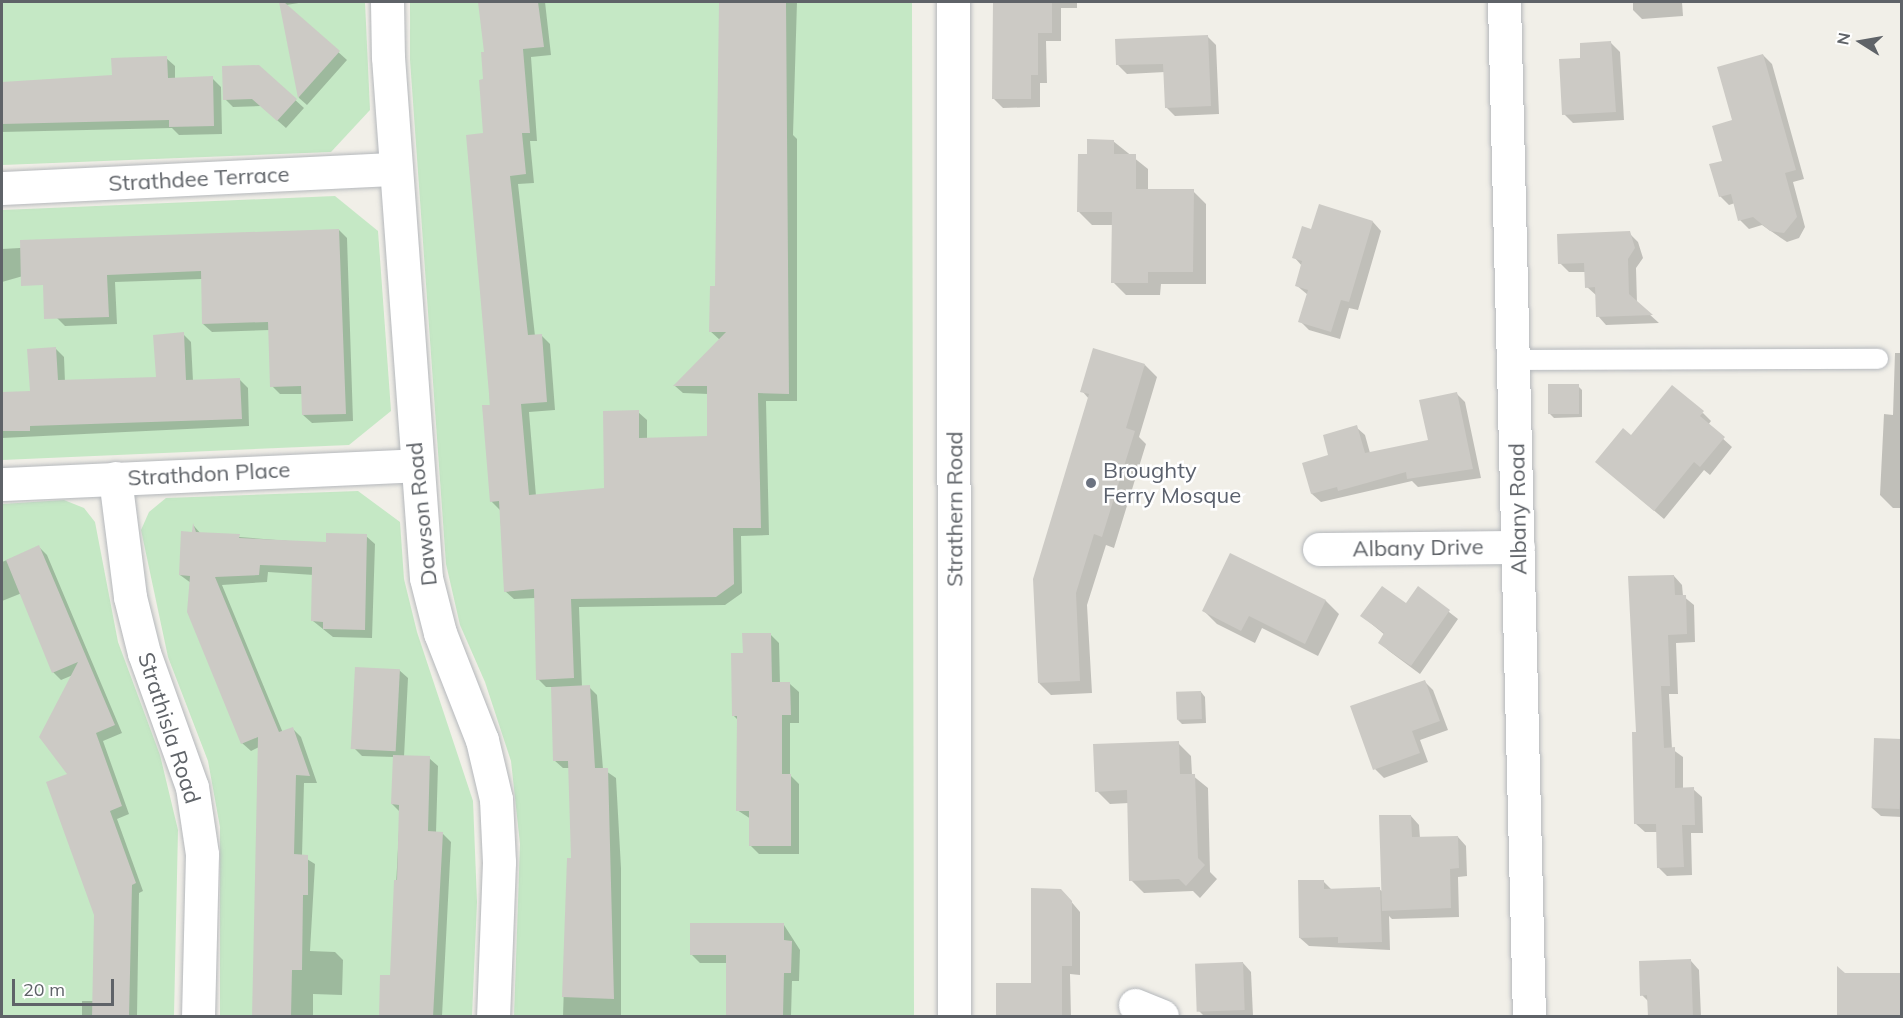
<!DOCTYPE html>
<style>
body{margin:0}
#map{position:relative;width:1903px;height:1018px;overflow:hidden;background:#f1efe8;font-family:Mulish,sans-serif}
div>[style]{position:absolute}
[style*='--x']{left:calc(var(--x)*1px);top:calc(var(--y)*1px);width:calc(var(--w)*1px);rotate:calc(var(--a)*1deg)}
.green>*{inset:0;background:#c5e8c5}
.shadow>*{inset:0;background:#0003}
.building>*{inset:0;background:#cccac5;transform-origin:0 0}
.roads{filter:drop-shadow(0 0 2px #b5b8bc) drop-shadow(0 0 2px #b5b8bc)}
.service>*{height:20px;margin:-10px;padding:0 10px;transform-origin:10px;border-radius:10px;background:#fff}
.minor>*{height:33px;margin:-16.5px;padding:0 16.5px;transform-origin:16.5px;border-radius:16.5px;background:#fff}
.tertiary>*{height:33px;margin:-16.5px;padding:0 16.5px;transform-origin:16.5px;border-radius:16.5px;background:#fff}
.dots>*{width:16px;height:16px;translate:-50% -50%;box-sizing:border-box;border:3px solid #fff;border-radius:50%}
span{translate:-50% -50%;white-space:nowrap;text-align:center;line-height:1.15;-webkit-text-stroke:5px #fff;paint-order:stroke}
.street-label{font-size:22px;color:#5f6368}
.worship-label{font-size:22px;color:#5b616d}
.left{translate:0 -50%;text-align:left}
.frame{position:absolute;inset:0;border:3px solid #5f6368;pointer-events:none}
.north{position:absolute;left:1831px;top:12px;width:60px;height:60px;-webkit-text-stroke:4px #fff;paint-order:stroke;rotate:281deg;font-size:16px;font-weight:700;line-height:24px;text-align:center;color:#5f6368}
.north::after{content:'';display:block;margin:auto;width:21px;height:27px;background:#5f6368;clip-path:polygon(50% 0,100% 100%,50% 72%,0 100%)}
.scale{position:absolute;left:12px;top:979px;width:102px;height:27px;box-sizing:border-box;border:3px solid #5f6368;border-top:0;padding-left:8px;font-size:18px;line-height:21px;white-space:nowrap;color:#5f6368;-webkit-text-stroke:4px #fff;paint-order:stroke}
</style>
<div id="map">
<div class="green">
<i style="clip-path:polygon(2px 2px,365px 2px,370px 110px,331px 152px,2px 165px)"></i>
<i style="clip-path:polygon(410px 2px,912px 2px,914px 1016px,514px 1016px,520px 844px,511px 761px,485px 682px,460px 625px,446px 564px,410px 60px)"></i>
<i style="clip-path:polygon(335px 196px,378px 231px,391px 411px,349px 445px,2px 460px,2px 210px)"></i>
<i style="clip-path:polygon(358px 491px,400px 522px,404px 579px,417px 632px,473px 801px,477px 902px,472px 1016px,220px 1016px,220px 827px,208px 761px,168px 657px,141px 530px,149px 512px,166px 498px)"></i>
<i style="clip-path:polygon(64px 500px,84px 508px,95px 522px,118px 642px,160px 755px,178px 830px,174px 1016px,2px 1016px,2px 504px)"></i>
</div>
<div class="shadow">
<i style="clip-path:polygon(280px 2px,305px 2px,286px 5px,347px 60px,307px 105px,299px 98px)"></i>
<i style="clip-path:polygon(501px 2px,545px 2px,551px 55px,531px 57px,537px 141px,530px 141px,534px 183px,518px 184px,535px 336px,542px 336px,550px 344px,555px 410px,529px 412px,536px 496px,605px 490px,638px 412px,647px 420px,647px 439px,708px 438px,708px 394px,683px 393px,675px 386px,720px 340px,710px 331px,717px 288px,721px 2px,797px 2px,793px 135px,797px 139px,797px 401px,766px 401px,769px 535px,741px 536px,742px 593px,725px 605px,579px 607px,582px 687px,589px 687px,597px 695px,603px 769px,616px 778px,621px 868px,621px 1016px,563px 1016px,568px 859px,573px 859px,570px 768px,563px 768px,554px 760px,553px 687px,546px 687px,538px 679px,535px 598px,514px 599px,505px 591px,500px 510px,491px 501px,486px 53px,480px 4px)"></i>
<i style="clip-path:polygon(994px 2px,1077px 2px,1077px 8px,1061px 8px,1061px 41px,1046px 41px,1047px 83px,1040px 83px,1040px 107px,1003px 108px,994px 99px)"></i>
<i style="clip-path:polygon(1633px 2px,1682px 2px,1683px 16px,1642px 19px,1633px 10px)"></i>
<i style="clip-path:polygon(1208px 37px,1216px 45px,1219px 114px,1175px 116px,1166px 107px,1165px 72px,1127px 74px,1118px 65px)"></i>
<i style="clip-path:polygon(1611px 43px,1620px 52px,1624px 120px,1573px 123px,1564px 114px)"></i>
<i style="clip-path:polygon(1763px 55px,1772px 64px,1804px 179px,1793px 182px,1805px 227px,1799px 238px,1787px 242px,1762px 225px,1749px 229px,1740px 220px,1735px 203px,1729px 205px,1720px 196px,1734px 121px)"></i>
<i style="clip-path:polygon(166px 58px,175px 66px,175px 79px,212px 78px,221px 87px,222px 134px,179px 135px,172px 128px,2px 132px,2px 84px,113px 76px)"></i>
<i style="clip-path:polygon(258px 66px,304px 108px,286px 128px,261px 106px,233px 107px,225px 99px)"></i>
<i style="clip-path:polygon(1113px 141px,1148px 169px,1148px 191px,1193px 191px,1206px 204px,1206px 284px,1161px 284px,1160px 295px,1126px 295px,1113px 282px,1113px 225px,1092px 225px,1079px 212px,1089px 156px)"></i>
<i style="clip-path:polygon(1373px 222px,1381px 231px,1358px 310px,1349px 308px,1340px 339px,1309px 330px,1300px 321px,1308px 295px,1296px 285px,1302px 266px,1294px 257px,1312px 231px)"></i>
<i style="clip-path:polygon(339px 230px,347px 238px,353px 421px,312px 423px,303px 415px,303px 394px,280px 394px,272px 386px,270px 330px,212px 332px,203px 324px,202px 279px,115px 282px,117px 324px,65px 326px,57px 318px,44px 270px,2px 282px,2px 249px)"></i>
<i style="clip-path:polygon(1629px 233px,1638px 242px,1643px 258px,1636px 268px,1637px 303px,1659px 323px,1606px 325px,1598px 316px,1597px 296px,1587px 287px,1586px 272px,1569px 272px,1560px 263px)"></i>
<i style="clip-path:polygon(183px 334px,191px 342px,193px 381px,240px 380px,248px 388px,249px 426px,2px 438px,2px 393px,32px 392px,56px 349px,64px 357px,65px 382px,157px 378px)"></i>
<i style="clip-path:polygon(1895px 353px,1902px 353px,1902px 508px,1893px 508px,1880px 495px,1884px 414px,1893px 415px)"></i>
<i style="clip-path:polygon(1145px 365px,1157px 377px,1139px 437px,1146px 444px,1114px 548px,1106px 545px,1087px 605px,1092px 693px,1051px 695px,1039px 683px,1089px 399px,1082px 391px)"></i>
<i style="clip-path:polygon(1578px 386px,1582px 390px,1582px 417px,1554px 418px,1550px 414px)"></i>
<i style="clip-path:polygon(1456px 393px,1465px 402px,1481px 478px,1418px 487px,1412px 481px,1321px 502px,1312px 494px,1304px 464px,1330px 456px,1356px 427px,1365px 435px,1370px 453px,1430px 441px)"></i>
<i style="clip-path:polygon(1703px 413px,1711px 421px,1708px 425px,1732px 447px,1710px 475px,1704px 470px,1664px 519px,1597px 462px,1631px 437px)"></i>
<i style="clip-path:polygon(194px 526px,201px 534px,327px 544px,366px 536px,375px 544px,372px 638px,333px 637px,313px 621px,314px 575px,268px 572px,267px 582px,222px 585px,283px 733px,293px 729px,301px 737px,317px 783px,304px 783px,302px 856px,315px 864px,310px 951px,335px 952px,343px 960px,342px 995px,313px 994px,313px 1016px,253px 1016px,259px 747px,251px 751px,242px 743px,191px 583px,180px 575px)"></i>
<i style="clip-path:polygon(39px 547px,47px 555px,122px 733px,103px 741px,129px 814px,117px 819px,143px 891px,139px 893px,137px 1016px,82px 1016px,82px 1001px,94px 1001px,95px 915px,70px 775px,73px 675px,61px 680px,53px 672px,22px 593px,2px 601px,2px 562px)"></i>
<i style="clip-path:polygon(1231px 555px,1326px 601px,1339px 614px,1318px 656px,1262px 628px,1255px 643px,1217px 624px,1204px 611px)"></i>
<i style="clip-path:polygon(1674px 576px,1682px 585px,1683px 596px,1694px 605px,1695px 642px,1676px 643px,1678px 694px,1669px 694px,1672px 749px,1683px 757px,1683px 789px,1693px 789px,1702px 797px,1703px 833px,1691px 833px,1692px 875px,1667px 876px,1658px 867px,1657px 832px,1645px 832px,1636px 824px,1638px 733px)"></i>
<i style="clip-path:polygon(1418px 588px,1458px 619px,1420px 674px,1389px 651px,1380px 643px,1385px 635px,1362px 616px,1406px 605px)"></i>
<i style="clip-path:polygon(770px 634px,779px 643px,780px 684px,790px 684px,799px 692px,799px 723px,790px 723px,790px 775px,799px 784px,799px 854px,759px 854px,750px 845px,751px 819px,737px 810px,739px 721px,733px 715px,744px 654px)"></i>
<i style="clip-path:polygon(399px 670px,408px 678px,404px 757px,429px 758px,438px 766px,436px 833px,443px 834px,451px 842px,442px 1016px,380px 1016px,391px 977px,400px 812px,392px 804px,394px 757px,362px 756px,354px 748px)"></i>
<i style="clip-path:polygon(1424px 681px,1433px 690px,1448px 730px,1420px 740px,1428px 762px,1384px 778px,1375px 769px)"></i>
<i style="clip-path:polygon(1201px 692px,1205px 697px,1206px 723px,1182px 724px,1178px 720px)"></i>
<i style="clip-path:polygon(1902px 741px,1902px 817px,1881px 816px,1872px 808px)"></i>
<i style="clip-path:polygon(1178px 743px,1191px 756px,1192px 775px,1208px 788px,1210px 872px,1217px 879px,1200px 898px,1193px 891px,1144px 893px,1131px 880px,1129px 803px,1110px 804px,1097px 791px)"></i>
<i style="clip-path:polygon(1411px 816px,1419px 825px,1420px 838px,1458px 837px,1466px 846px,1467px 876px,1458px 877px,1459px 917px,1392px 919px,1389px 916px,1390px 950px,1309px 946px,1300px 938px,1323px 881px,1332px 890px,1379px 889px,1383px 892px)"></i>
<i style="clip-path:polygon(1069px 899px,1080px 912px,1080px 975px,1070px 974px,1071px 1016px,998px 1016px,1032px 985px)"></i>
<i style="clip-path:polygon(784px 925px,800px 950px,799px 981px,792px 981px,791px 1016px,730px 1016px,728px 963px,700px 963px,691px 954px)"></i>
<i style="clip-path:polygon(1691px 961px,1699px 970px,1701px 1016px,1649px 1016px,1649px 1002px,1642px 995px)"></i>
<i style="clip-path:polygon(1243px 963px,1251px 972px,1253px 1016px,1204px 1016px,1199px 1011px)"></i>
</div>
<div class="building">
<i style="clip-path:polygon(279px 2px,284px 2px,340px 51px,298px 98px)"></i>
<i style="clip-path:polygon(478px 2px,538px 2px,544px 47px,523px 49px,530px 133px,522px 133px,526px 174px,510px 176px,528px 335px,542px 334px,547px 402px,521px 404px,529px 495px,604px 488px,603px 411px,639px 410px,639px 438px,707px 436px,707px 386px,673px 386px,726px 332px,709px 332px,710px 286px,715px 286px,719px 2px,786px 2px,789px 394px,758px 393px,761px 528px,733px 528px,734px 584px,716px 597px,571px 599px,574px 678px,536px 680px,534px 589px,504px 592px,499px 501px,490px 502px,482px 405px,490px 405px,466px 135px,483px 133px,479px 80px,483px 79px,481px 52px,484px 52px)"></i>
<i style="clip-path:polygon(993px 2px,1052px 2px,1052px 33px,1038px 33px,1038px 75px,1031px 75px,1031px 99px,992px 99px)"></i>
<i style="clip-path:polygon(1208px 35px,1211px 106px,1165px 108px,1163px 64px,1116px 65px,1115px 39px)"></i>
<i style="clip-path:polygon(1611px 41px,1616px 112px,1562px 115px,1559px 59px,1580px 58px,1580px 43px)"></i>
<i style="clip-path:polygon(1763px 54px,1796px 170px,1785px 173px,1797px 217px,1784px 233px,1770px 231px,1753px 217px,1738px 221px,1731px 194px,1719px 197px,1709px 164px,1722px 161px,1712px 126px,1732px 120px,1717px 67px)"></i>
<i style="clip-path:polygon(167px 56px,168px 78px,213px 76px,214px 126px,169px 127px,169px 120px,2px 124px,2px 82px,112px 75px,111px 58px)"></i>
<i style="clip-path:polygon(259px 65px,297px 99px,277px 121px,252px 99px,223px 100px,222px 66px)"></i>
<i style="clip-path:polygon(1087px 139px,1114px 140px,1114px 154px,1136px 154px,1136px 189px,1194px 189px,1193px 272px,1148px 272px,1148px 283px,1111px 283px,1112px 212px,1077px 212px,1078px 154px,1087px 154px)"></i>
<i style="clip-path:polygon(1319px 204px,1373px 221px,1349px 302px,1341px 300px,1331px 332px,1298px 322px,1308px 290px,1295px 286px,1302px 261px,1292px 258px,1302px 226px,1311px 229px)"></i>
<i style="clip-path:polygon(339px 229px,346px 414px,302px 415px,301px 386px,270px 387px,268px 322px,202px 324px,201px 271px,107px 275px,109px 317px,44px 319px,43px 285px,21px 286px,20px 240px)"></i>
<i style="clip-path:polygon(1630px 231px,1635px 248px,1628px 259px,1629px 294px,1653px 315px,1596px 317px,1595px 287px,1585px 288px,1584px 263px,1558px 264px,1557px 234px)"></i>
<i style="clip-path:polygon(184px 332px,186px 380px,240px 378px,242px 419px,30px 426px,30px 431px,2px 431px,2px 392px,30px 391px,27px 349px,56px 347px,58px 380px,156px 377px,153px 335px)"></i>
<i style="clip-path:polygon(1093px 348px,1145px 364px,1126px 428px,1135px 431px,1102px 537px,1094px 534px,1076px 593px,1080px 681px,1038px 683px,1033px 579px,1089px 394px,1080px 392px)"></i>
<i style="left:1548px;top:384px;width:31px;height:30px"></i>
<i style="clip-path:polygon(1672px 385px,1704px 411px,1700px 416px,1725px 437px,1700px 467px,1694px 462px,1654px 511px,1595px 462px,1623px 428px,1631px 435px)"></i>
<i style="clip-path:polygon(1457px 392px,1473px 469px,1407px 479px,1406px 472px,1338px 491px,1337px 487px,1311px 494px,1302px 463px,1328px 455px,1323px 435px,1357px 425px,1365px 453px,1428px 440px,1419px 400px)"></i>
<i style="clip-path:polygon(193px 523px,196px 532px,240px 534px,239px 538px,326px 542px,326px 533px,367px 534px,365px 630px,323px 629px,323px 622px,311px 621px,312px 567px,260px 565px,259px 575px,215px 577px,279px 732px,293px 727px,310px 776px,296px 775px,294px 854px,308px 855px,308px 895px,303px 895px,302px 970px,292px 970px,291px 1017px,252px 1017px,258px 737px,241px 744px,187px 612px,190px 576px,179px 575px,181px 531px,192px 532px)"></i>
<i style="clip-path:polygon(39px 545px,115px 725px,96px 733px,122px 806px,110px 811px,136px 883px,132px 885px,129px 1017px,92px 1017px,94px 915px,46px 782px,67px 774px,39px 737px,78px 662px,52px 673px,6px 560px)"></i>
<i style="clip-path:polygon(1230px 553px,1326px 600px,1305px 644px,1249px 616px,1241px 631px,1202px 611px)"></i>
<i style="clip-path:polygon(1674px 575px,1675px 595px,1686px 595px,1687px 634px,1668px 635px,1670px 686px,1661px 686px,1664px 748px,1675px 747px,1675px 788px,1694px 787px,1695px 825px,1682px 825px,1684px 867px,1657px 868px,1656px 824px,1634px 824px,1632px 732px,1636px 732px,1628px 576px)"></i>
<i style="clip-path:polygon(1382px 586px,1406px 603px,1418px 586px,1450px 610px,1411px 666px,1378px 643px,1384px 633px,1360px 616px)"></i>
<i style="clip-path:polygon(742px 633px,771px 633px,772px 682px,790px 682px,791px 715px,782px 715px,782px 774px,791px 774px,791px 846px,749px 846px,749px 811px,736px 811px,737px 716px,732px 716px,731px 653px,743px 653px)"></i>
<i style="left:355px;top:667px;width:45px;height:82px;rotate:3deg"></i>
<i style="clip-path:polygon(1425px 680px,1440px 721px,1412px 731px,1420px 753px,1373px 770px,1350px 706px)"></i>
<i style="clip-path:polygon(590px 685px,595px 768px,608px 768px,614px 999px,562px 997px,567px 858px,571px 858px,568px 761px,553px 761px,551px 687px)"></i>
<i style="left:1201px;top:691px;width:28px;height:25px;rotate:88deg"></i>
<i style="left:1874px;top:738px;width:28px;height:70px;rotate:2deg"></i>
<i style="clip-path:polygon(1179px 741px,1180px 774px,1195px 774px,1198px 858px,1205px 865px,1186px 886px,1179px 879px,1129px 881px,1127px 790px,1095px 792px,1093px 744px)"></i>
<i style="clip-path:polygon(393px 755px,430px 756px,428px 831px,443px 832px,433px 1017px,379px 1017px,380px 975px,390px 975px,394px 880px,397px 880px,399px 805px,391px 804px)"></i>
<i style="clip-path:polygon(1379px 815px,1411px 815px,1412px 837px,1458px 836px,1459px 868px,1450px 869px,1451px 908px,1382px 911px)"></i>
<i style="clip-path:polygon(1298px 880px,1324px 880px,1324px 889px,1380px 887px,1382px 942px,1338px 943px,1338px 937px,1299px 938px)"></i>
<i style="clip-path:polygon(1031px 888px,1061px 889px,1072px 901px,1072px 966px,1062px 966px,1062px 1017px,996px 1017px,996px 983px,1031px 983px)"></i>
<i style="clip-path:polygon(690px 923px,784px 923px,784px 940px,792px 941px,791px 973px,784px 973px,783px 1015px,726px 1015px,726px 955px,690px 955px)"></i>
<i style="clip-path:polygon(1691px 959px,1693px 1017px,1648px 1017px,1647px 995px,1640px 996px,1639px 961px)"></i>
<i style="left:1243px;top:962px;width:48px;height:48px;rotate:88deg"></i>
<i style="clip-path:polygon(1837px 966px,1845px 973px,1902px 973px,1902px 1017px,1837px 1017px)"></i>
</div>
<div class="roads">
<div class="service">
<i style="--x:1516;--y:360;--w:362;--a:-0.2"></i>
</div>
<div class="minor">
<i style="--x:387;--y:2;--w:55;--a:89"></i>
<i style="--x:388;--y:57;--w:522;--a:85.83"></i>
<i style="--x:426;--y:578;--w:57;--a:75.7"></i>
<i style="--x:440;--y:633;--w:115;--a:68.6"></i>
<i style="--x:482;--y:740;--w:61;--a:76.7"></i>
<i style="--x:496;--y:799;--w:63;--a:87.3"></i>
<i style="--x:499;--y:862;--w:154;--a:92.2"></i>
<i style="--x:1504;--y:2;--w:1014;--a:88.59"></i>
<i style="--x:2;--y:188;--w:394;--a:-2.8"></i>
<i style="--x:115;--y:478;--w:120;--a:82.8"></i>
<i style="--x:130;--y:597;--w:58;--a:76"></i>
<i style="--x:144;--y:653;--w:142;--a:70.3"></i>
<i style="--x:192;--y:787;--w:68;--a:81.5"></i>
<i style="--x:202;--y:854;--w:162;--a:91.4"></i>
<i style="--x:2;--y:484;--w:415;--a:-2.6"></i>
<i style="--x:1319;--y:549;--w:199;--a:-0.6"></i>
<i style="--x:1135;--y:1005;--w:29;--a:22"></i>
</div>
<div class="tertiary">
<i style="--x:953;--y:2;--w:1014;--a:89.94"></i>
</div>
</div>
<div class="dots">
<i style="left:1091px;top:483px;background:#6b7280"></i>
</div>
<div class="street-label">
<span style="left:199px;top:179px;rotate:-3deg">Strathdee Terrace</span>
<span style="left:209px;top:474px;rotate:-3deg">Strathdon Place</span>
<span style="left:955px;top:509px;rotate:-90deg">Strathern Road</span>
<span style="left:1518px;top:509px;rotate:-91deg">Albany Road</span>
<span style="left:422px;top:514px;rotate:-96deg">Dawson Road</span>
<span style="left:1418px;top:548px;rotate:-1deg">Albany Drive</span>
<span style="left:169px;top:728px;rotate:72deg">Strathisla Road</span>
</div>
<div class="worship-label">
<span class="left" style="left:1103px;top:483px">Broughty<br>Ferry Mosque</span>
</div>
<div class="frame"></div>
<div class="north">N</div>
<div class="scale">20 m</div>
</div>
